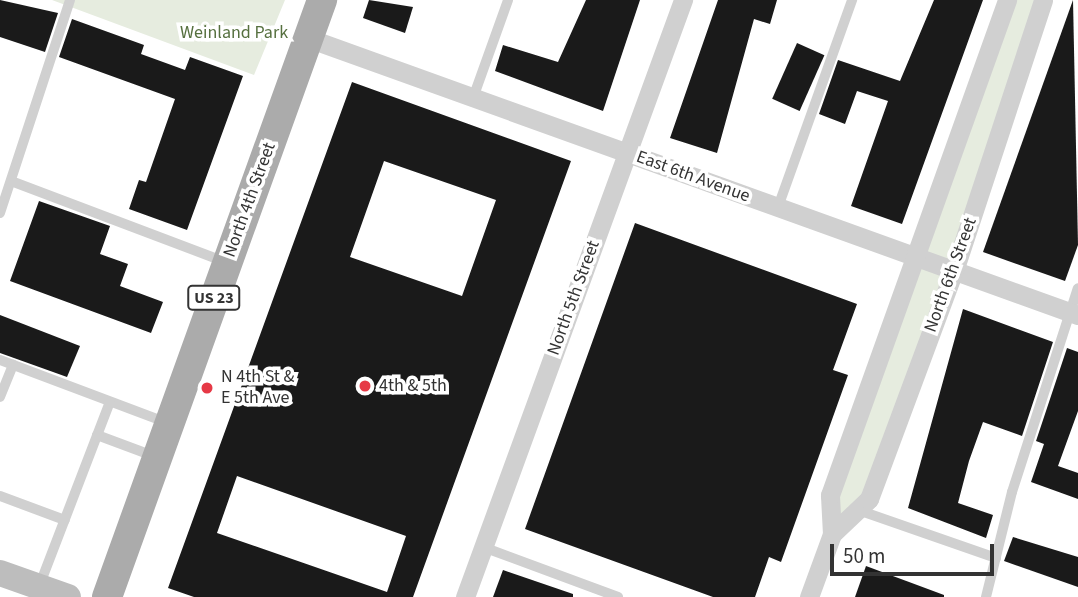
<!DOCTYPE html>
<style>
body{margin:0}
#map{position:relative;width:1078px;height:597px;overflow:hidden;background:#fff;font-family:"Source Sans 3",sans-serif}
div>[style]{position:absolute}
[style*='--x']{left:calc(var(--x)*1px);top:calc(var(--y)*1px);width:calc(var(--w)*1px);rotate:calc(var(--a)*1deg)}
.green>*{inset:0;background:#e6ecdf}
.building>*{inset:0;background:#1a1a1a;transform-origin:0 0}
.service>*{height:10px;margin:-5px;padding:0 5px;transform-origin:5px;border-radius:5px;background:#d0d0d0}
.minor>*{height:19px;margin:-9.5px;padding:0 9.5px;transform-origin:9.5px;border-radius:9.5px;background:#d0d0d0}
.secondary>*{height:26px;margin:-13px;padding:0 13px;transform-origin:13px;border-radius:13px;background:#bdbdbd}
.primary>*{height:30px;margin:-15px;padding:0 15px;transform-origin:15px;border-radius:15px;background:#ababab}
.dots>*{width:19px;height:19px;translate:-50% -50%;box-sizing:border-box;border:4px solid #fff;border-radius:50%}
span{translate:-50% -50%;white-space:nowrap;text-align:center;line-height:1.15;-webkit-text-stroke:7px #fff;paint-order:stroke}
.shield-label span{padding:2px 5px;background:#fff;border:2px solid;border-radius:5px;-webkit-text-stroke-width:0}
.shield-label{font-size:16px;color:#333;font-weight:700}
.park-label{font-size:18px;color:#56703f}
.street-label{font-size:18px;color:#333}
.poi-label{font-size:18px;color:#333}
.left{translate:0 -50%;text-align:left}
.scale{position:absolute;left:830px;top:544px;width:164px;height:32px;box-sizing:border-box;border:4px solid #333;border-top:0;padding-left:9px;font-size:21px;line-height:24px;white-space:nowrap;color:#333;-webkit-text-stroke:5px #fff;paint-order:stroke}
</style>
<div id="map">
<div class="green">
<i style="clip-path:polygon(52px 0,285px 0,254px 75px)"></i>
<i style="clip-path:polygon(1007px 0,1043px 0,869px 499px,849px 522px,828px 513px)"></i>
</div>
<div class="building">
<i style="clip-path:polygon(0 0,58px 13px,45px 52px,0 37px)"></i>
<i style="clip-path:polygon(369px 0,413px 7px,405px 33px,363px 18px)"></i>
<i style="clip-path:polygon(586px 0,640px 0,603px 111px,495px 71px,503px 45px,558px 62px)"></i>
<i style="clip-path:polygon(718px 0,777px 0,770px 24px,754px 19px,717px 153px,670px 138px)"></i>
<i style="clip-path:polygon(934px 0,983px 0,902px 224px,851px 206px,888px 101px,857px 91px,845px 124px,819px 114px,838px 60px,900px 81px)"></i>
<i style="clip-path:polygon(1073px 0,1078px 245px,1065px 281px,983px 252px)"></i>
<i style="clip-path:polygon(72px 19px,144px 45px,141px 54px,185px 70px,190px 57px,243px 76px,187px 230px,129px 209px,139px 180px,146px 182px,175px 99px,59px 57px)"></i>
<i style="left:797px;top:43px;width:30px;height:61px;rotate:24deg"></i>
<i style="clip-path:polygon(evenodd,352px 82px,571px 161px,413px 597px,194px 597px,168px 588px,352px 82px,384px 161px,496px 200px,462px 296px,350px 257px,384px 161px,352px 82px,237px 476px,406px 536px,387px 592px,217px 533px,237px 476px)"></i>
<i style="clip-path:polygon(39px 201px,110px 226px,100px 254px,128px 264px,120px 286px,163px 302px,151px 333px,10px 281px)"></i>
<i style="clip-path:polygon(635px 223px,857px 304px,833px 370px,848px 375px,781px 562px,769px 557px,755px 597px,713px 597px,525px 529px)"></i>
<i style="clip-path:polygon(963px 309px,1053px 342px,1022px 436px,983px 422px,969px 461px,958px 503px,993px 515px,986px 538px,908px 508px)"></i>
<i style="clip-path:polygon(0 315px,80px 346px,67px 377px,0 353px)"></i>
<i style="clip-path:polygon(1067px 348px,1078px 352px,1078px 411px,1058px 466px,1078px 473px,1078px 499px,1031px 482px,1044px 444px,1036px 441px)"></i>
<i style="clip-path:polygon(1013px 537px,1078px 557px,1078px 587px,1004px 561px)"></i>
<i style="clip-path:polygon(866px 566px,944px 595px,944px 597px,855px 597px)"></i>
<i style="clip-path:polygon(503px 570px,573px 594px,573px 597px,493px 597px)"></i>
</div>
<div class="service">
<i style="--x:473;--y:98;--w:104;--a:-70.3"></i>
<i style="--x:11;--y:181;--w:227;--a:20.7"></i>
<i style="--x:778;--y:207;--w:220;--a:-70.3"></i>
<i style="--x:0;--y:213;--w:224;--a:-71.8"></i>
<i style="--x:0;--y:360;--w:176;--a:20.6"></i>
<i style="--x:0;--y:397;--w:35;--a:-68"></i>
<i style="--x:97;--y:435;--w:63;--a:20.4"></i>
<i style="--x:0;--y:496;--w:69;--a:20.3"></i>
<i style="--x:861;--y:511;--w:143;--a:19.2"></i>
<i style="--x:483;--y:547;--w:144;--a:20.3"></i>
<i style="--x:40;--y:584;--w:195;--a:-69"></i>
<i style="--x:986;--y:597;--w:108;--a:-76.1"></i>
<i style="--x:1012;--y:492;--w:214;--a:-72.1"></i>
</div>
<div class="minor">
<i style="--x:308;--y:38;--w:818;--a:19.79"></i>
<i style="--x:832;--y:534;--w:51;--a:-43.4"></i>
<i style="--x:869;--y:499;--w:243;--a:-69.6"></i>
<i style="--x:954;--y:271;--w:285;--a:-71.8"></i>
<i style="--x:465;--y:597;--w:636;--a:-69.94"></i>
<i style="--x:809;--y:597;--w:67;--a:-69.9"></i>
<i style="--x:832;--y:534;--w:39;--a:-93"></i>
<i style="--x:830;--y:495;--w:526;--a:-70.32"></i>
</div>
<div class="secondary">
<i style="--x:0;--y:573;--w:72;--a:19.4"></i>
</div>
<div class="primary">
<i style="--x:107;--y:597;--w:635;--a:-70.19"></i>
</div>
<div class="dots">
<i style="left:365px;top:386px;background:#e63946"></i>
<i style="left:207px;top:388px;background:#e63946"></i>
</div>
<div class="shield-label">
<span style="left:214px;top:298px">US 23</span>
</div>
<div class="park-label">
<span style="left:234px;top:33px">Weinland Park</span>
</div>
<div class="street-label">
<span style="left:693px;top:177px;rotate:20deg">East 6th Avenue</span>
<span style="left:250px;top:200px;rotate:-70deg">North 4th Street</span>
<span style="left:951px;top:275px;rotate:-70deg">North 6th Street</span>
<span style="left:574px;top:298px;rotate:-70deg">North 5th Street</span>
</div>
<div class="poi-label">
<span class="left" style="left:221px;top:388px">N 4th St &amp;<br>E 5th Ave</span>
<span class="left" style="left:379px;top:386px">4th &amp; 5th</span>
</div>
<div class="scale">50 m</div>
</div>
